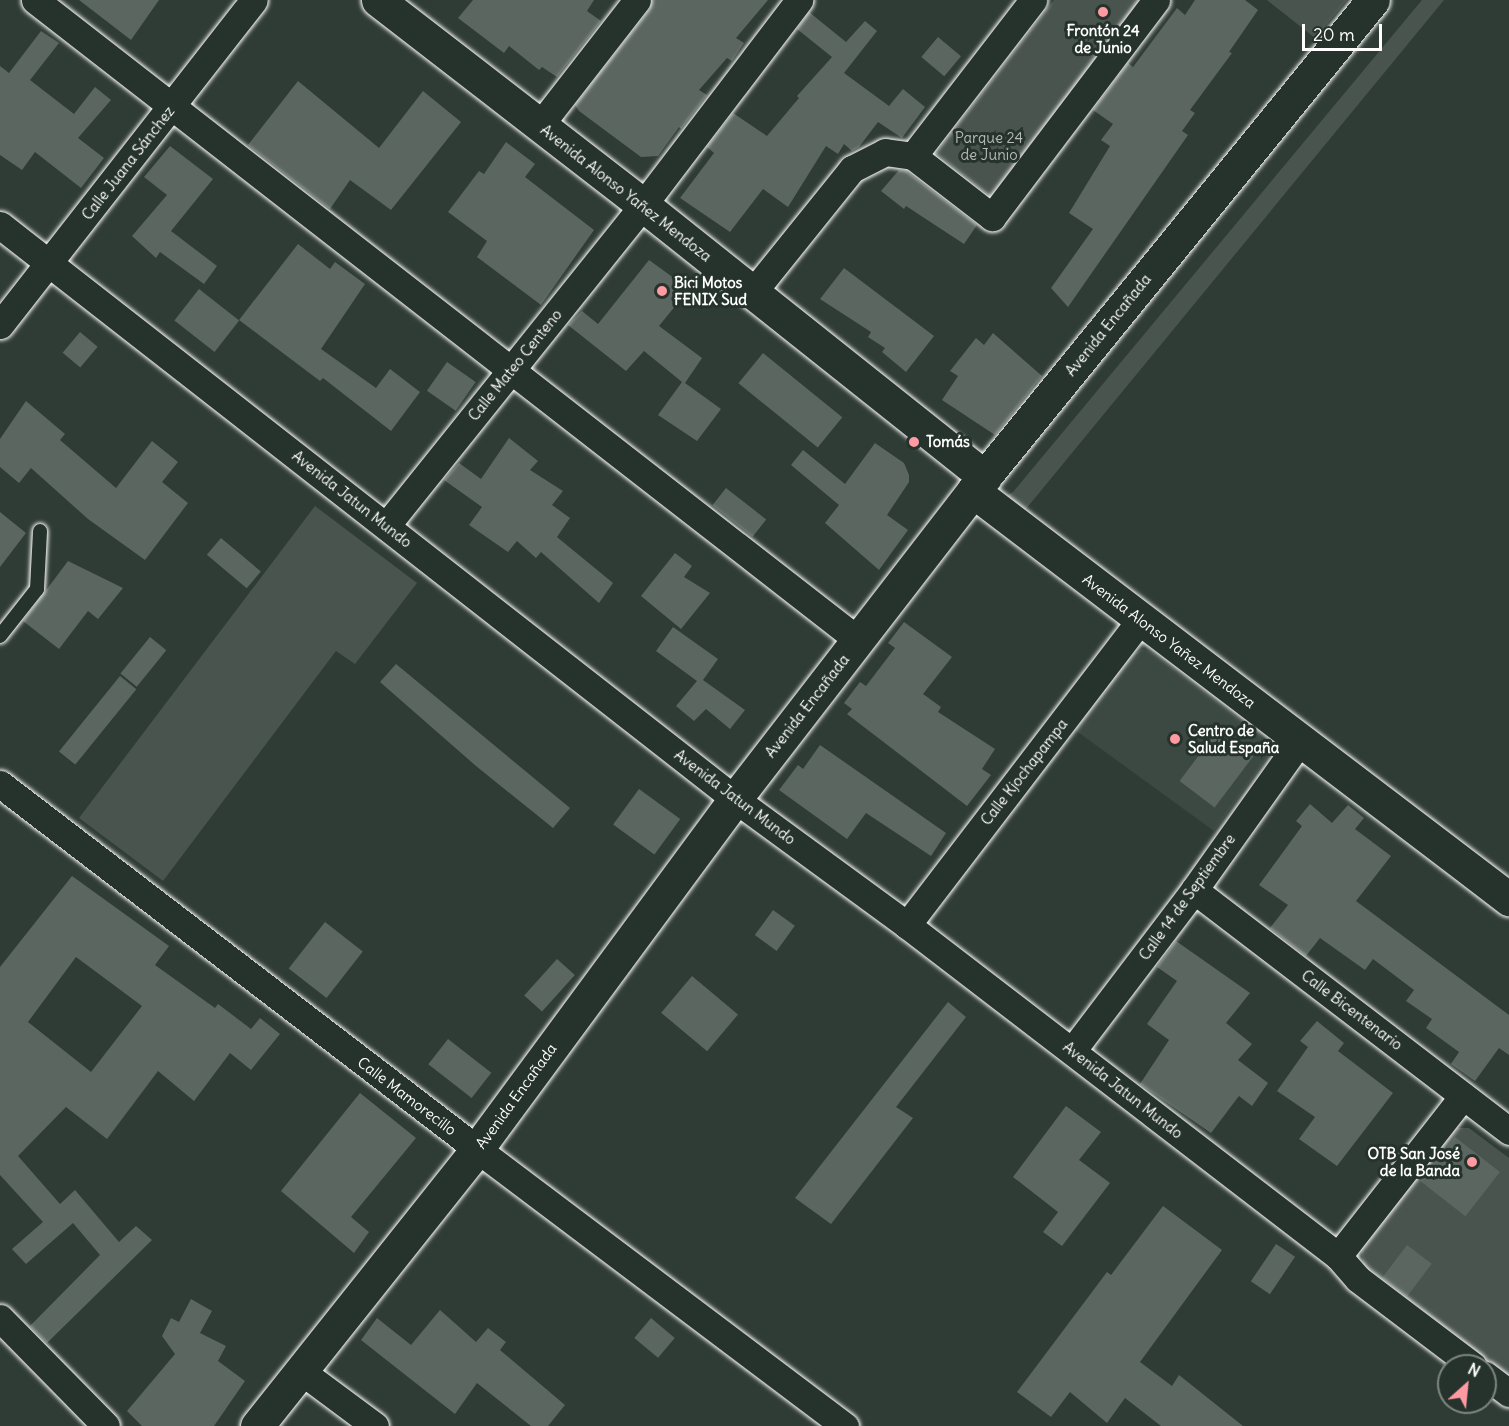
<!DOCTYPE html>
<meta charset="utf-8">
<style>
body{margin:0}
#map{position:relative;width:1509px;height:1426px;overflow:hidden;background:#2f3b35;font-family:Delius,sans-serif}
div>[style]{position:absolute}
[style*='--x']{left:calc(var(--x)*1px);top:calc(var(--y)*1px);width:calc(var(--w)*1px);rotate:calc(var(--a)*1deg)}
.built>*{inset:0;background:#3c4842}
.green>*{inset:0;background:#4a544f}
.building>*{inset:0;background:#5b6661;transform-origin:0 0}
.roads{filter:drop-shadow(0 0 2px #fff) drop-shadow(0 0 2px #fff)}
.service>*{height:14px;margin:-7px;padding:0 7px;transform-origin:7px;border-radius:7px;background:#26332d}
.minor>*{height:27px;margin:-13.5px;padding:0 13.5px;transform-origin:13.5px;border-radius:13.5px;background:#26332d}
.tertiary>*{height:33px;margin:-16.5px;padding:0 16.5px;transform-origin:16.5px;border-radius:16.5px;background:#26332d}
.secondary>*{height:33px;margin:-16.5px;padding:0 16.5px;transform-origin:16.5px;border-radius:16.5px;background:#26332d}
.dots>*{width:16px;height:16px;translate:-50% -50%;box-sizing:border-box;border:3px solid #26332d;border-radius:50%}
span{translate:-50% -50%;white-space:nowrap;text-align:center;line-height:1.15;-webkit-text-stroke:6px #26332d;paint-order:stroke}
.poi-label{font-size:15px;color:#fff;font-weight:700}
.left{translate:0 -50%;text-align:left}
.right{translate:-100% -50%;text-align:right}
.park-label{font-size:15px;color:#b7bbb9}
.street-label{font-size:15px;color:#fff}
.north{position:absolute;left:1437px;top:1354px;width:60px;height:60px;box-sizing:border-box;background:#26332d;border:2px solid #7d8581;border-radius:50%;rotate:27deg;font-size:16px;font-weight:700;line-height:24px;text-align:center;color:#fff}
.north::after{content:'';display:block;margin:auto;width:21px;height:27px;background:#ff9aa2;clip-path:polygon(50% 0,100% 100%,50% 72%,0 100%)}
.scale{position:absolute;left:1302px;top:24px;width:80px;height:27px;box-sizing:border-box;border:3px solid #fff;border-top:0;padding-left:8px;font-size:18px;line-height:21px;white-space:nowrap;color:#fff;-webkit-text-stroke:4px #26332d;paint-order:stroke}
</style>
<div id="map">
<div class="built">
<i style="clip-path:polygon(1143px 649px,1153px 653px,1259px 734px,1267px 744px,1269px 755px,1214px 831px,1075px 730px,1130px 655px)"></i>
</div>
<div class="green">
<i style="clip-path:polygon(1054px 0,1146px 0,995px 200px,936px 153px)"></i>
<i style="clip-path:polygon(1267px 0,1347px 0,1315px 38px)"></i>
<i style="clip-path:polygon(1422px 0,1444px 0,1021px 515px,1005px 497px,1013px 492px)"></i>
<i style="clip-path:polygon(315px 506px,417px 583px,355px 664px,336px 651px,163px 881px,79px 818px)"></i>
<i style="clip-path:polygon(1452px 1128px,1469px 1128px,1509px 1158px,1509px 1376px,1364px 1265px,1360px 1246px)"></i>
</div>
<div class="building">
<i style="clip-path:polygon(79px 0,159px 0,131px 40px)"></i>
<i style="clip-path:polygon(473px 0,594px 0,587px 11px,601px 21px,557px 77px,542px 67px,539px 70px,509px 46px,504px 53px,458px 18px)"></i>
<i style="clip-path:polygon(652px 0,768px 0,736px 38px,744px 43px,732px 61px,727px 58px,699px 90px,707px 95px,681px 129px,679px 127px,658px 156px,641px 157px,579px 111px,575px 105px,649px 10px)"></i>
<i style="clip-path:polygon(1195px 0,1245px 0,1258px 10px,1229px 52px,1232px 53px,1190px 110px,1195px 113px,1182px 131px,1188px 135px,1068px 307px,1051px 288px,1093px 229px,1069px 213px,1110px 146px,1101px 140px,1113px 124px,1093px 110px,1128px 63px,1133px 67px,1177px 8px,1185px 15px)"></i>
<i style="clip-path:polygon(809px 12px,846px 42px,865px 21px,877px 31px,844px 73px,889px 106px,903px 89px,925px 107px,902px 138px,878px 122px,859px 147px,852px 151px,844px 144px,838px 154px,826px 146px,788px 207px,763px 189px,730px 232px,680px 198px,714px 153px,707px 147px,733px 113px,767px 136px,799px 98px,797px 96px,832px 57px,797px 29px)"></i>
<i style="clip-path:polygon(41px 31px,59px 43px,30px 80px,74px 114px,95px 87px,111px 100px,78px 138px,104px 158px,81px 188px,35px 152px,22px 170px,0 155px,0 66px,9px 73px)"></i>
<i style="left:938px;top:37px;width:30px;height:26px;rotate:40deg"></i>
<i style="clip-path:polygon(298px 81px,379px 148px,423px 91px,461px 122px,391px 210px,350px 180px,330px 209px,248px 145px)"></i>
<i style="clip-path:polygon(506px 142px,535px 164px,525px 177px,594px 230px,541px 305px,477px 257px,487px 241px,448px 212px,479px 171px,484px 174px)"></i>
<i style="clip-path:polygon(170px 146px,213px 179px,171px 231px,217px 266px,204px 284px,160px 252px,156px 258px,132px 236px,167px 195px,144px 177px)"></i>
<i style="clip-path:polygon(899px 170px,906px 171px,977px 225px,964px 244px,906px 206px,904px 209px,881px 191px)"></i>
<i style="clip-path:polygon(298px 244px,330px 269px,335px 262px,365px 284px,321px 349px,376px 388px,390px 369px,420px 392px,391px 431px,323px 378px,320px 381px,239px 320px)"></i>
<i style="clip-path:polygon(649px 260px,689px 289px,659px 326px,702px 358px,685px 383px,721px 409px,697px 441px,658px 415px,682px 382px,644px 351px,626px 371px,568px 325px,582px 311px,598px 324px)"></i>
<i style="clip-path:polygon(844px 268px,934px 336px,906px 372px,882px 352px,885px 348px,868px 337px,871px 332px,820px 299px)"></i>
<i style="left:199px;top:289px;width:51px;height:40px;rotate:38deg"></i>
<i style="left:80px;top:332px;width:23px;height:27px;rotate:40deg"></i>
<i style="clip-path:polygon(993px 333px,1042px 376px,995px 435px,942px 400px,958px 376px,950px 371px,976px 338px,984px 345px)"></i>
<i style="left:763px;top:353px;width:102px;height:39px;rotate:39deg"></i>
<i style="left:447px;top:362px;width:35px;height:35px;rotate:35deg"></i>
<i style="clip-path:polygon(26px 401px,65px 434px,60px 440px,116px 488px,152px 441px,178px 462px,162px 482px,188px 503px,145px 560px,88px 519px,31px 468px,19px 483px,0 467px,0 439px)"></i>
<i style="clip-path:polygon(509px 438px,538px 461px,530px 470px,563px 491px,552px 505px,570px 518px,557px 537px,613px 583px,599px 603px,541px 552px,536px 558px,517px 541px,508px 552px,469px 525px,482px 507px,444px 480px,459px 463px,481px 479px)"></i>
<i style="clip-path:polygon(875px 443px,904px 463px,909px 475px,909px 482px,887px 515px,908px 530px,879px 570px,825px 523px,839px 505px,791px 465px,803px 450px,845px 484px)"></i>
<i style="left:726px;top:488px;width:51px;height:22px;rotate:38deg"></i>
<i style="clip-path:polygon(0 512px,26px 533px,0 567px)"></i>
<i style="left:221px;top:538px;width:52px;height:22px;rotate:40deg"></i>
<i style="clip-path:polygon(675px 553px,692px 566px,684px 577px,710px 593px,681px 629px,641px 596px)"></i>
<i style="clip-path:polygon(68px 561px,123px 588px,98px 619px,88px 611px,59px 649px,23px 621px)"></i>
<i style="clip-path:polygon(904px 622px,952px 657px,923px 694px,941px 707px,938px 712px,995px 749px,982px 769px,991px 775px,967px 806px,847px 714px,852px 709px,844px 703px,860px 682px,866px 686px,895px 648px,888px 643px)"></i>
<i style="clip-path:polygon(673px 627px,718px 659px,703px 680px,745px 710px,730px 729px,706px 709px,694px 721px,676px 706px,697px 681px,656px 651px)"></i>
<i style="left:150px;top:637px;width:21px;height:47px;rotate:39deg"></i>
<i style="clip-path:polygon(396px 664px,570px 808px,553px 828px,476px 766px,380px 682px)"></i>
<i style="left:120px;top:676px;width:21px;height:97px;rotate:39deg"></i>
<i style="left:1218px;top:730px;width:44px;height:64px;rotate:37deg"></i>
<i style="clip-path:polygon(820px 745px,946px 833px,931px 856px,866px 813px,847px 839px,779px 790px,798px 765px,803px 769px)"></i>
<i style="left:639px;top:789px;width:51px;height:44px;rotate:36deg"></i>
<i style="clip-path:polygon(1310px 804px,1332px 823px,1348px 805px,1364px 818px,1355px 829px,1391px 856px,1356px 901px,1509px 1015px,1509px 1055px,1499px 1048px,1475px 1081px,1451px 1064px,1459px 1052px,1426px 1028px,1432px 1019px,1406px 1001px,1414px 990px,1373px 959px,1365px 970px,1320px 938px,1306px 956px,1270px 928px,1288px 905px,1259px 885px,1302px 826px,1296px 821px)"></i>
<i style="clip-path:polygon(evenodd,72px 876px,169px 946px,155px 965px,215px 1008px,218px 1004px,251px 1029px,260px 1018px,280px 1034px,251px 1070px,230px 1053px,194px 1101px,158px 1071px,107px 1139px,66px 1107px,18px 1156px,60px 1204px,75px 1190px,119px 1242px,136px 1226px,152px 1240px,47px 1343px,30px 1326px,100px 1255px,73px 1223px,26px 1264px,12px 1249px,43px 1222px,0 1175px,0 967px,72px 876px,76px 957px,142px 1006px,91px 1072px,28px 1022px,76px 957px)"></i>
<i style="left:773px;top:910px;width:27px;height:31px;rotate:36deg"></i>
<i style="left:325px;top:922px;width:48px;height:59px;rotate:38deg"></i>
<i style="clip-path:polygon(1176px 941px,1250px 993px,1226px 1023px,1252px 1044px,1238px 1060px,1268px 1083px,1252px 1106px,1239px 1096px,1211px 1133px,1140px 1084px,1169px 1040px,1147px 1024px,1177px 981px,1157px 967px)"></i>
<i style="left:557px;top:959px;width:24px;height:49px;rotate:42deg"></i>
<i style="left:692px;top:976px;width:60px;height:48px;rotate:40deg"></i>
<i style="clip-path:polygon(948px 1002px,966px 1017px,896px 1107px,913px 1118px,831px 1224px,795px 1198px)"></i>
<i style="clip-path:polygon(1317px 1021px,1344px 1043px,1338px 1051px,1393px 1093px,1337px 1166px,1299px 1139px,1315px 1117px,1277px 1091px,1308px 1047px,1300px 1041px)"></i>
<i style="left:448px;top:1039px;width:55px;height:32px;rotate:38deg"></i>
<i style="clip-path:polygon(360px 1093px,416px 1138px,351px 1217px,369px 1232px,354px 1253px,281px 1191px)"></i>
<i style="clip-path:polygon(1066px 1106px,1101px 1132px,1079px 1160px,1110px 1183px,1062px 1246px,1043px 1232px,1058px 1212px,1013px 1177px)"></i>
<i style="left:1455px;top:1137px;width:57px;height:56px;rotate:38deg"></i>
<i style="clip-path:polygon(1163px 1206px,1222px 1250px,1140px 1362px,1172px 1386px,1179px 1375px,1243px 1426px,1161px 1426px,1125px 1398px,1107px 1423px,1070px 1392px,1051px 1417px,1017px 1392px,1107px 1272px,1111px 1275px)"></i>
<i style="left:1276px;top:1244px;width:23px;height:45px;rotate:34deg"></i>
<i style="left:1407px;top:1245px;width:31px;height:41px;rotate:37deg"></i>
<i style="clip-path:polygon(191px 1299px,212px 1311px,200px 1333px,226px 1346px,218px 1361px,245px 1381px,214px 1426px,142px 1426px,127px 1411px,175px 1354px,162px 1336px,171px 1318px,179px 1322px)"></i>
<i style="clip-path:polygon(440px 1310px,476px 1342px,488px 1328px,506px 1342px,500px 1350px,565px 1405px,548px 1426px,531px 1426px,477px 1383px,455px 1414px,361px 1340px,377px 1318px,411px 1345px)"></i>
<i style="left:651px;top:1318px;width:31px;height:26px;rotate:40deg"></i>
</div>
<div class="roads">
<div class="service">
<i style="--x:0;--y:636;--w:60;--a:-51.8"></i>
<i style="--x:37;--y:589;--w:58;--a:-87"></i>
</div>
<div class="minor">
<i style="--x:35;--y:0;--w:1043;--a:37.87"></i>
<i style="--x:540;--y:125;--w:158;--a:-52.2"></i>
<i style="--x:913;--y:156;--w:197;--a:-52.4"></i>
<i style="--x:0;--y:225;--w:933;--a:37.99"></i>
<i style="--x:735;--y:799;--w:213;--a:36.2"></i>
<i style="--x:907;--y:925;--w:543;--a:37.52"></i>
<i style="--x:1338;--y:1256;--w:30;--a:49"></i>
<i style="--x:1358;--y:1279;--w:144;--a:37.1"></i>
<i style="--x:753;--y:292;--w:158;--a:-51.2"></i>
<i style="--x:852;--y:169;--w:37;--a:-27"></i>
<i style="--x:885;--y:152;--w:28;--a:8"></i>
<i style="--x:913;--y:156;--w:100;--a:37.7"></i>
<i style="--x:992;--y:217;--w:272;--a:-52.9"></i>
<i style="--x:0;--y:325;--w:412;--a:-52"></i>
<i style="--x:386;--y:526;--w:411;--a:-51.3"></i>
<i style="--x:643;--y:205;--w:258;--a:-52.7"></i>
<i style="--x:0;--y:784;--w:601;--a:37.42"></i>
<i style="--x:477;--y:1149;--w:461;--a:37"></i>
<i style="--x:1194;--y:890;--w:397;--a:37.4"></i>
<i style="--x:907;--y:925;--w:385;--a:-52.6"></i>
<i style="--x:1072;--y:1051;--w:202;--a:-52.8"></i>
<i style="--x:1194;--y:890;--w:183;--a:-54.6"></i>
<i style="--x:1338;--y:1256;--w:203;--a:-52"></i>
<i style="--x:0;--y:1318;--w:151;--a:45.5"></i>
<i style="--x:301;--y:1371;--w:92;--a:36.6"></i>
<i style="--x:1485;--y:1375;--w:30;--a:37"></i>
</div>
<div class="tertiary">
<i style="--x:973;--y:491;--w:674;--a:37.28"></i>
</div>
<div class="secondary">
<i style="--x:378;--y:0;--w:335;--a:37.7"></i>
<i style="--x:643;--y:205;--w:437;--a:38.5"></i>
<i style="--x:257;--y:1426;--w:354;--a:-51.5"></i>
<i style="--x:477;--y:1149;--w:435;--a:-53.6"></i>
<i style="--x:735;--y:799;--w:389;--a:-52.3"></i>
<i style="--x:973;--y:491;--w:633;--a:-50.83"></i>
</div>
</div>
<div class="dots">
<i style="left:1103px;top:12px;background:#ff9aa2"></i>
<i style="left:662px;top:291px;background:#ff9aa2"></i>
<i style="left:914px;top:442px;background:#ff9aa2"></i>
<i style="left:1175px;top:739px;background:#ff9aa2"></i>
<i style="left:1472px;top:1162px;background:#ff9aa2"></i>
</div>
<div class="poi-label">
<span style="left:1103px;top:39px">Frontón 24<br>de Junio</span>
<span class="left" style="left:674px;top:291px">Bici Motos<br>FENIX Sud</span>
<span class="left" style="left:926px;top:442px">Tomás</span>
<span class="left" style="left:1188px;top:739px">Centro de<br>Salud España</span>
<span class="right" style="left:1460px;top:1162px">OTB San José<br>de la Banda</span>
</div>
<div class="park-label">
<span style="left:989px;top:146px">Parque 24<br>de Junio</span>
</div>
<div class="street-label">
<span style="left:128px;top:163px;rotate:-52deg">Calle Juana Sánchez</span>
<span style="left:626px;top:193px;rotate:38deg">Avenida Alonso Yañez Mendoza</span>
<span style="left:1108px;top:325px;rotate:-51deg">Avenida Encañada</span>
<span style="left:515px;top:365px;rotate:-51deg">Calle Mateo Centeno</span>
<span style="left:352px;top:499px;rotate:38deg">Avenida Jatun Mundo</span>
<span style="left:1169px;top:641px;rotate:37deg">Avenida Alonso Yañez Mendoza</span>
<span style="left:807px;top:706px;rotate:-52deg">Avenida Encañada</span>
<span style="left:1024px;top:772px;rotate:-52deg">Calle Kjochapampa</span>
<span style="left:735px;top:797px;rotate:37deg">Avenida Jatun Mundo</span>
<span style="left:1187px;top:897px;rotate:-54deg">Calle 14 de Septiembre</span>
<span style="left:1352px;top:1010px;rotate:37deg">Calle Bicentenario</span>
<span style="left:1123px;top:1090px;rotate:38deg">Avenida Jatun Mundo</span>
<span style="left:407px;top:1096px;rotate:37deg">Calle Mamorecillo</span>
<span style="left:516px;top:1096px;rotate:-54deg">Avenida Encañada</span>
</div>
<div class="north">N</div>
<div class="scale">20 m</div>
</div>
